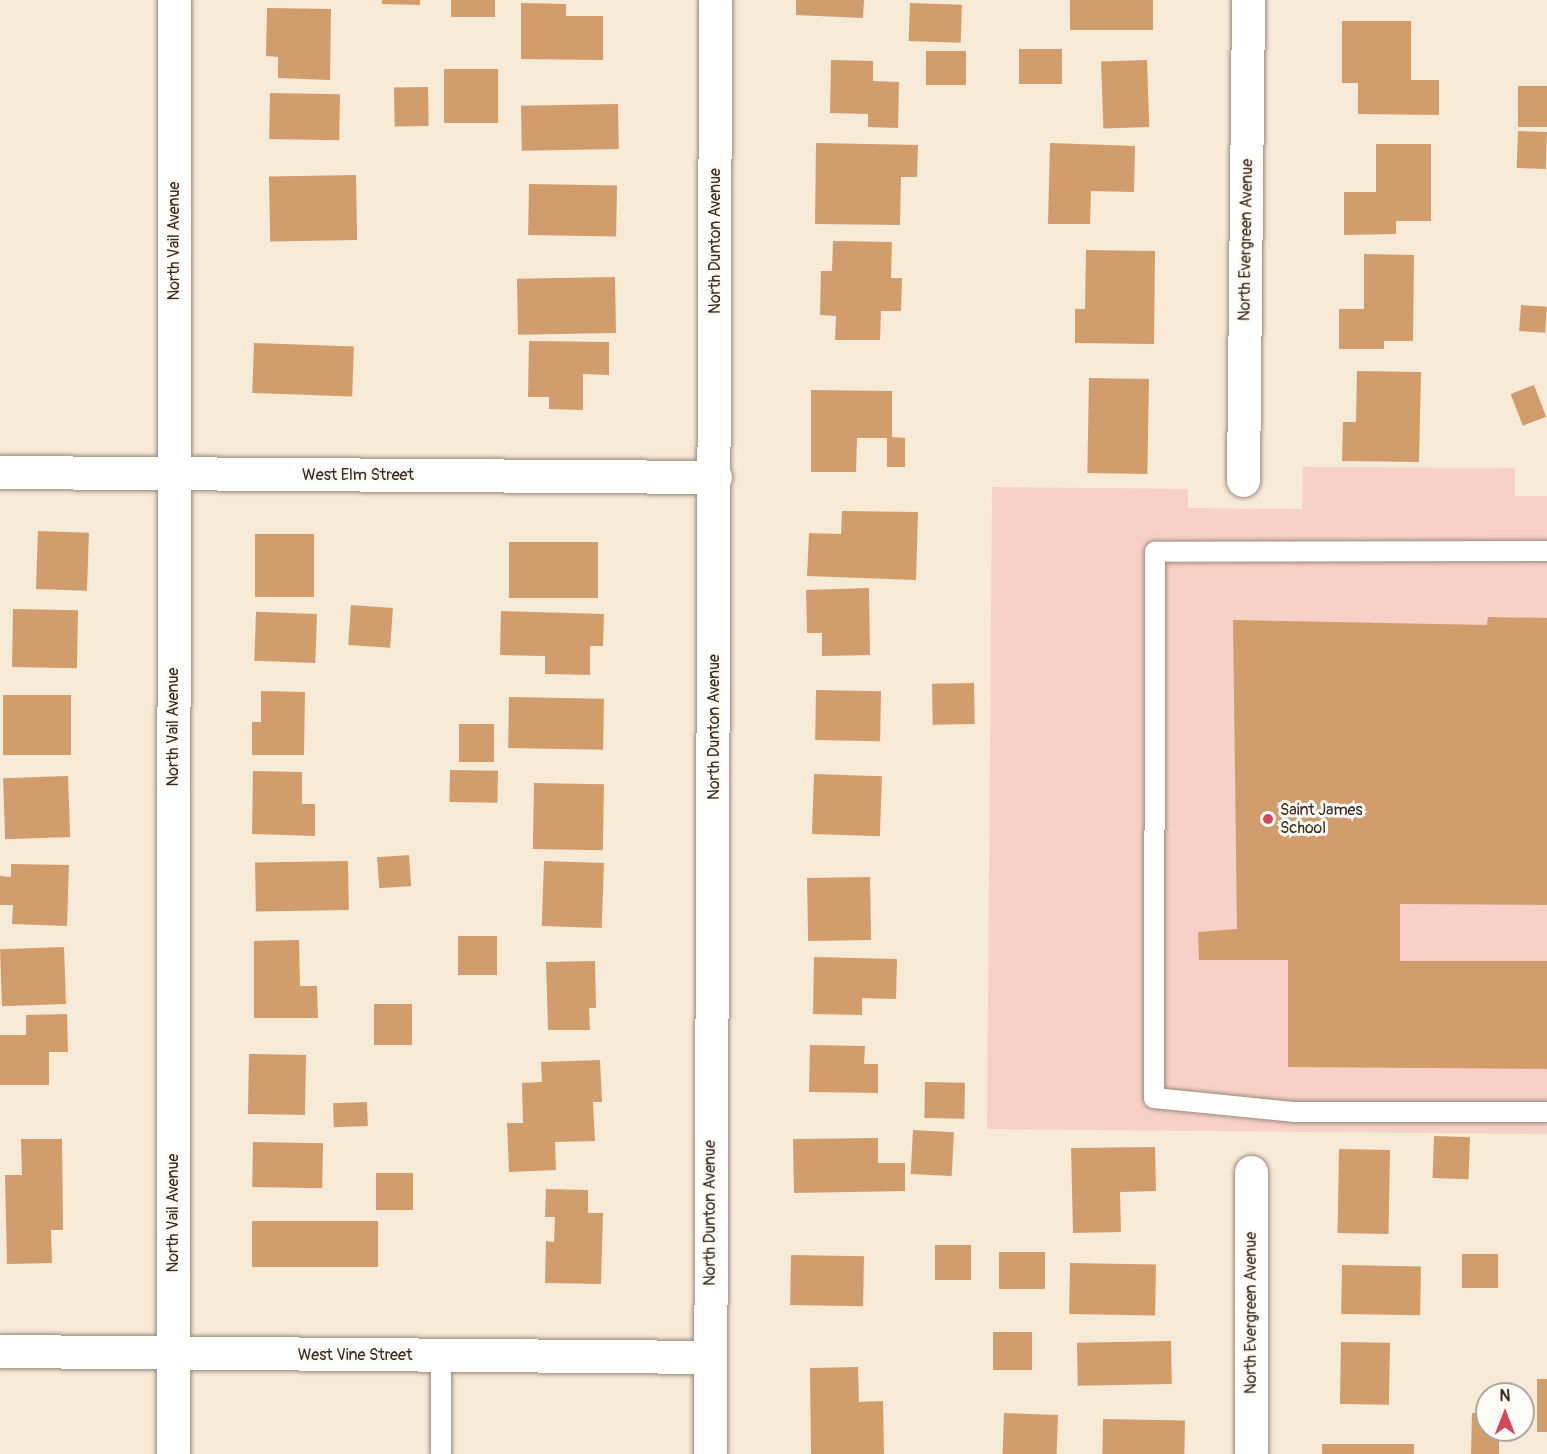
<!DOCTYPE html>
<style>
body{margin:0}
#map{position:relative;width:1547px;height:1454px;overflow:hidden;background:#f7ead7;font-family:Pangolin,sans-serif}
div>[style]{position:absolute}
[style*='--x']{left:calc(var(--x)*1px);top:calc(var(--y)*1px);width:calc(var(--w)*1px);rotate:calc(var(--a)*1deg)}
.built>*{inset:0;background:#f7d1c7}
.building>*{inset:0;background:#d19d6d;transform-origin:0 0}
.roads{filter:drop-shadow(0 0 2px #998a7a) drop-shadow(0 0 2px #998a7a)}
.lane>*{height:20px;margin:-10px;padding:0 10px;transform-origin:10px;border-radius:10px;background:#fff}
.street>*{height:33px;margin:-16.5px;padding:0 16.5px;transform-origin:16.5px;border-radius:16.5px;background:#fff}
.dots>*{width:16px;height:16px;translate:-50% -50%;box-sizing:border-box;border:3px solid #fdfcf7;border-radius:50%}
span{translate:-50% -50%;white-space:nowrap;text-align:center;line-height:1.15;-webkit-text-stroke:6px #fdfcf7;paint-order:stroke}
.street-label{font-size:16px;color:#3b2a1e}
.poi-label{font-size:16px;color:#3b2a1e}
.left{translate:0 -50%;text-align:left}
.north{position:absolute;left:1475px;top:1382px;width:60px;height:60px;box-sizing:border-box;background:#fdfcf7;border:2px solid #afa8a0;border-radius:50%;rotate:0deg;font-size:16px;font-weight:700;line-height:24px;text-align:center;color:#3b2a1e}
.north::after{content:'';display:block;margin:auto;width:21px;height:27px;background:#d1495b;clip-path:polygon(50% 0,100% 100%,50% 72%,0 100%)}
</style>
<div id="map">
<div class="built">
<i style="clip-path:polygon(1303px 467px,1515px 468px,1515px 496px,1547px 496px,1547px 1134px,987px 1129px,992px 487px,1188px 489px,1188px 508px,1302px 509px)"></i>
</div>
<div class="building">
<i style="clip-path:polygon(382px 0,420px 0,420px 5px,382px 4px)"></i>
<i style="left:451px;top:0;width:44px;height:17px"></i>
<i style="clip-path:polygon(796px 0,864px 0,863px 18px,796px 15px)"></i>
<i style="left:1153px;top:0;width:30px;height:83px;rotate:90deg"></i>
<i style="clip-path:polygon(521px 3px,566px 4px,566px 16px,603px 16px,603px 60px,521px 59px)"></i>
<i style="left:910px;top:3px;width:52px;height:38px;rotate:2deg"></i>
<i style="clip-path:polygon(267px 8px,331px 9px,330px 80px,278px 78px,278px 57px,266px 56px)"></i>
<i style="clip-path:polygon(1342px 21px,1411px 21px,1411px 80px,1439px 80px,1439px 115px,1358px 114px,1358px 83px,1342px 83px)"></i>
<i style="left:1019px;top:49px;width:43px;height:35px"></i>
<i style="left:966px;top:51px;width:34px;height:40px;rotate:90deg"></i>
<i style="clip-path:polygon(831px 60px,873px 61px,873px 81px,899px 82px,898px 128px,868px 127px,868px 114px,830px 113px)"></i>
<i style="left:1147px;top:60px;width:67px;height:46px;rotate:88deg"></i>
<i style="left:444px;top:69px;width:54px;height:54px"></i>
<i style="left:1547px;top:86px;width:41px;height:29px;rotate:90deg"></i>
<i style="left:428px;top:87px;width:39px;height:34px;rotate:89deg"></i>
<i style="left:270px;top:93px;width:70px;height:46px;rotate:1deg"></i>
<i style="left:618px;top:104px;width:45px;height:97px;rotate:89deg"></i>
<i style="left:1518px;top:131px;width:29px;height:37px;rotate:2deg"></i>
<i style="clip-path:polygon(816px 143px,918px 145px,917px 177px,901px 177px,900px 225px,815px 224px)"></i>
<i style="clip-path:polygon(1050px 143px,1135px 146px,1134px 192px,1091px 191px,1090px 224px,1048px 224px)"></i>
<i style="clip-path:polygon(1376px 144px,1431px 144px,1431px 221px,1396px 221px,1396px 234px,1344px 235px,1344px 192px,1376px 192px)"></i>
<i style="left:356px;top:175px;width:65px;height:87px;rotate:89deg"></i>
<i style="left:529px;top:184px;width:88px;height:51px;rotate:1deg"></i>
<i style="clip-path:polygon(833px 241px,892px 242px,891px 278px,902px 278px,901px 311px,881px 311px,880px 340px,835px 340px,836px 316px,820px 315px,821px 271px,832px 271px)"></i>
<i style="clip-path:polygon(1086px 250px,1155px 251px,1154px 344px,1075px 343px,1075px 309px,1085px 309px)"></i>
<i style="clip-path:polygon(1364px 254px,1414px 255px,1413px 341px,1384px 341px,1384px 349px,1339px 349px,1339px 309px,1364px 309px)"></i>
<i style="left:615px;top:277px;width:56px;height:98px;rotate:89deg"></i>
<i style="left:1521px;top:305px;width:26px;height:26px;rotate:4deg"></i>
<i style="clip-path:polygon(529px 341px,609px 342px,609px 375px,583px 374px,583px 410px,549px 409px,549px 397px,528px 397px)"></i>
<i style="left:254px;top:343px;width:100px;height:50px;rotate:2deg"></i>
<i style="clip-path:polygon(1357px 371px,1421px 372px,1419px 462px,1342px 461px,1343px 422px,1356px 422px)"></i>
<i style="left:1089px;top:378px;width:60px;height:95px;rotate:1deg"></i>
<i style="left:1534px;top:385px;width:34px;height:25px;rotate:69deg"></i>
<i style="clip-path:polygon(811px 390px,892px 391px,892px 437px,905px 438px,905px 467px,887px 467px,887px 438px,857px 438px,856px 472px,811px 472px)"></i>
<i style="clip-path:polygon(842px 511px,918px 512px,916px 580px,807px 576px,809px 533px,841px 534px)"></i>
<i style="left:38px;top:531px;width:51px;height:58px;rotate:2deg"></i>
<i style="left:255px;top:534px;width:59px;height:63px"></i>
<i style="left:509px;top:542px;width:89px;height:56px"></i>
<i style="clip-path:polygon(869px 588px,870px 655px,822px 656px,822px 633px,807px 633px,806px 590px)"></i>
<i style="left:351px;top:605px;width:42px;height:40px;rotate:4deg"></i>
<i style="left:13px;top:609px;width:65px;height:58px;rotate:1deg"></i>
<i style="clip-path:polygon(501px 611px,604px 614px,603px 646px,590px 646px,590px 675px,545px 674px,545px 656px,500px 655px)"></i>
<i style="left:317px;top:614px;width:49px;height:61px;rotate:92deg"></i>
<i style="clip-path:polygon(1488px 617px,1547px 618px,1547px 905px,1400px 904px,1400px 961px,1547px 961px,1547px 1069px,1288px 1067px,1288px 960px,1199px 960px,1198px 932px,1237px 929px,1233px 620px,1487px 625px)"></i>
<i style="left:974px;top:683px;width:41px;height:42px;rotate:89deg"></i>
<i style="left:816px;top:690px;width:65px;height:50px;rotate:1deg"></i>
<i style="clip-path:polygon(261px 691px,305px 692px,304px 755px,252px 755px,252px 722px,261px 722px)"></i>
<i style="left:3px;top:695px;width:68px;height:60px"></i>
<i style="left:509px;top:697px;width:95px;height:51px;rotate:1deg"></i>
<i style="left:459px;top:724px;width:35px;height:38px"></i>
<i style="left:450px;top:770px;width:48px;height:32px;rotate:1deg"></i>
<i style="clip-path:polygon(253px 771px,302px 772px,302px 804px,315px 804px,315px 836px,252px 834px)"></i>
<i style="left:814px;top:774px;width:68px;height:60px;rotate:2deg"></i>
<i style="left:68px;top:776px;width:61px;height:65px;rotate:88deg"></i>
<i style="left:534px;top:783px;width:70px;height:66px;rotate:1deg"></i>
<i style="left:409px;top:855px;width:31px;height:32px;rotate:86deg"></i>
<i style="left:348px;top:861px;width:49px;height:93px;rotate:89deg"></i>
<i style="left:544px;top:861px;width:60px;height:65px;rotate:2deg"></i>
<i style="clip-path:polygon(11px 864px,69px 865px,67px 926px,12px 924px,13px 905px,0 905px,0 876px,11px 877px)"></i>
<i style="left:870px;top:877px;width:63px;height:63px;rotate:89deg"></i>
<i style="left:458px;top:936px;width:39px;height:39px"></i>
<i style="clip-path:polygon(299px 940px,300px 986px,317px 986px,318px 1018px,254px 1018px,254px 941px)"></i>
<i style="left:64px;top:947px;width:57px;height:64px;rotate:88deg"></i>
<i style="clip-path:polygon(814px 957px,897px 959px,896px 999px,862px 998px,862px 1015px,813px 1014px)"></i>
<i style="clip-path:polygon(595px 961px,596px 1008px,589px 1008px,590px 1030px,548px 1030px,546px 962px)"></i>
<i style="left:374px;top:1004px;width:38px;height:41px"></i>
<i style="clip-path:polygon(67px 1014px,68px 1052px,49px 1052px,49px 1085px,0 1085px,0 1035px,26px 1035px,26px 1015px)"></i>
<i style="clip-path:polygon(810px 1045px,865px 1046px,864px 1064px,878px 1064px,878px 1093px,809px 1092px)"></i>
<i style="left:249px;top:1054px;width:57px;height:60px;rotate:1deg"></i>
<i style="clip-path:polygon(600px 1060px,602px 1102px,593px 1102px,595px 1141px,555px 1142px,556px 1170px,509px 1172px,507px 1123px,523px 1123px,522px 1083px,542px 1082px,541px 1062px)"></i>
<i style="left:925px;top:1082px;width:40px;height:36px;rotate:1deg"></i>
<i style="left:367px;top:1102px;width:24px;height:34px;rotate:88deg"></i>
<i style="left:913px;top:1130px;width:41px;height:44px;rotate:3deg"></i>
<i style="left:1434px;top:1136px;width:36px;height:42px;rotate:2deg"></i>
<i style="clip-path:polygon(878px 1138px,878px 1163px,905px 1163px,905px 1191px,794px 1193px,793px 1139px)"></i>
<i style="clip-path:polygon(21px 1139px,62px 1139px,63px 1230px,51px 1230px,52px 1263px,7px 1264px,5px 1175px,22px 1175px)"></i>
<i style="left:253px;top:1142px;width:70px;height:45px;rotate:1deg"></i>
<i style="clip-path:polygon(1155px 1147px,1156px 1191px,1120px 1192px,1121px 1232px,1073px 1233px,1071px 1148px)"></i>
<i style="left:1339px;top:1149px;width:51px;height:84px;rotate:1deg"></i>
<i style="left:376px;top:1173px;width:37px;height:37px"></i>
<i style="clip-path:polygon(546px 1189px,588px 1190px,588px 1213px,603px 1213px,601px 1284px,545px 1283px,546px 1241px,554px 1242px,555px 1217px,545px 1217px)"></i>
<i style="left:378px;top:1221px;width:46px;height:126px;rotate:90deg"></i>
<i style="left:935px;top:1245px;width:36px;height:35px"></i>
<i style="left:999px;top:1252px;width:46px;height:37px"></i>
<i style="left:1462px;top:1254px;width:36px;height:34px"></i>
<i style="left:791px;top:1255px;width:73px;height:50px;rotate:1deg"></i>
<i style="left:1070px;top:1263px;width:86px;height:51px;rotate:1deg"></i>
<i style="left:1342px;top:1265px;width:79px;height:49px;rotate:1deg"></i>
<i style="left:993px;top:1332px;width:39px;height:38px"></i>
<i style="left:1171px;top:1341px;width:43px;height:94px;rotate:89deg"></i>
<i style="left:1341px;top:1342px;width:49px;height:62px;rotate:1deg"></i>
<i style="clip-path:polygon(858px 1367px,859px 1402px,883px 1401px,884px 1454px,811px 1454px,810px 1368px)"></i>
<i style="left:1537px;top:1379px;width:10px;height:53px"></i>
<i style="left:1004px;top:1413px;width:54px;height:41px;rotate:2deg"></i>
<i style="clip-path:polygon(1472px 1413px,1487px 1413px,1487px 1430px,1499px 1430px,1499px 1454px,1471px 1454px)"></i>
<i style="left:1103px;top:1419px;width:82px;height:35px;rotate:1deg"></i>
<i style="left:1322px;top:1444px;width:92px;height:10px"></i>
</div>
<div class="roads">
<div class="lane">
<i style="--x:1547;--y:551;--w:392;--a:179.9"></i>
<i style="--x:1155;--y:552;--w:546;--a:90.1"></i>
<i style="--x:1154;--y:1098;--w:142;--a:5.7"></i>
<i style="--x:1295;--y:1112;--w:252;--a:0"></i>
<i style="--x:441;--y:1454;--w:99;--a:-90"></i>
</div>
<div class="street">
<i style="--x:0;--y:472;--w:715;--a:0.4"></i>
<i style="--x:1243;--y:480;--w:480;--a:-89.4"></i>
<i style="--x:1251;--y:1172;--w:282;--a:90"></i>
<i style="--x:0;--y:1351;--w:709;--a:0.48"></i>
<i style="--x:173;--y:1454;--w:1454;--a:-89.96"></i>
<i style="--x:710;--y:1454;--w:1454;--a:-89.8"></i>
</div>
</div>
<div class="dots">
<i style="left:1268px;top:819px;background:#d1495b"></i>
</div>
<div class="street-label">
<span style="left:1246px;top:240px;rotate:-89deg">North Evergreen Avenue</span>
<span style="left:174px;top:241px;rotate:-90deg">North Vail Avenue</span>
<span style="left:715px;top:241px;rotate:-90deg">North Dunton Avenue</span>
<span style="left:358px;top:475px">West Elm Street</span>
<span style="left:173px;top:727px;rotate:-90deg">North Vail Avenue</span>
<span style="left:714px;top:727px;rotate:-90deg">North Dunton Avenue</span>
<span style="left:173px;top:1213px;rotate:-90deg">North Vail Avenue</span>
<span style="left:710px;top:1213px;rotate:-90deg">North Dunton Avenue</span>
<span style="left:1251px;top:1313px;rotate:-90deg">North Evergreen Avenue</span>
<span style="left:355px;top:1355px">West Vine Street</span>
</div>
<div class="poi-label">
<span class="left" style="left:1280px;top:819px">Saint James<br>School</span>
</div>
<div class="north">N</div>
</div>
